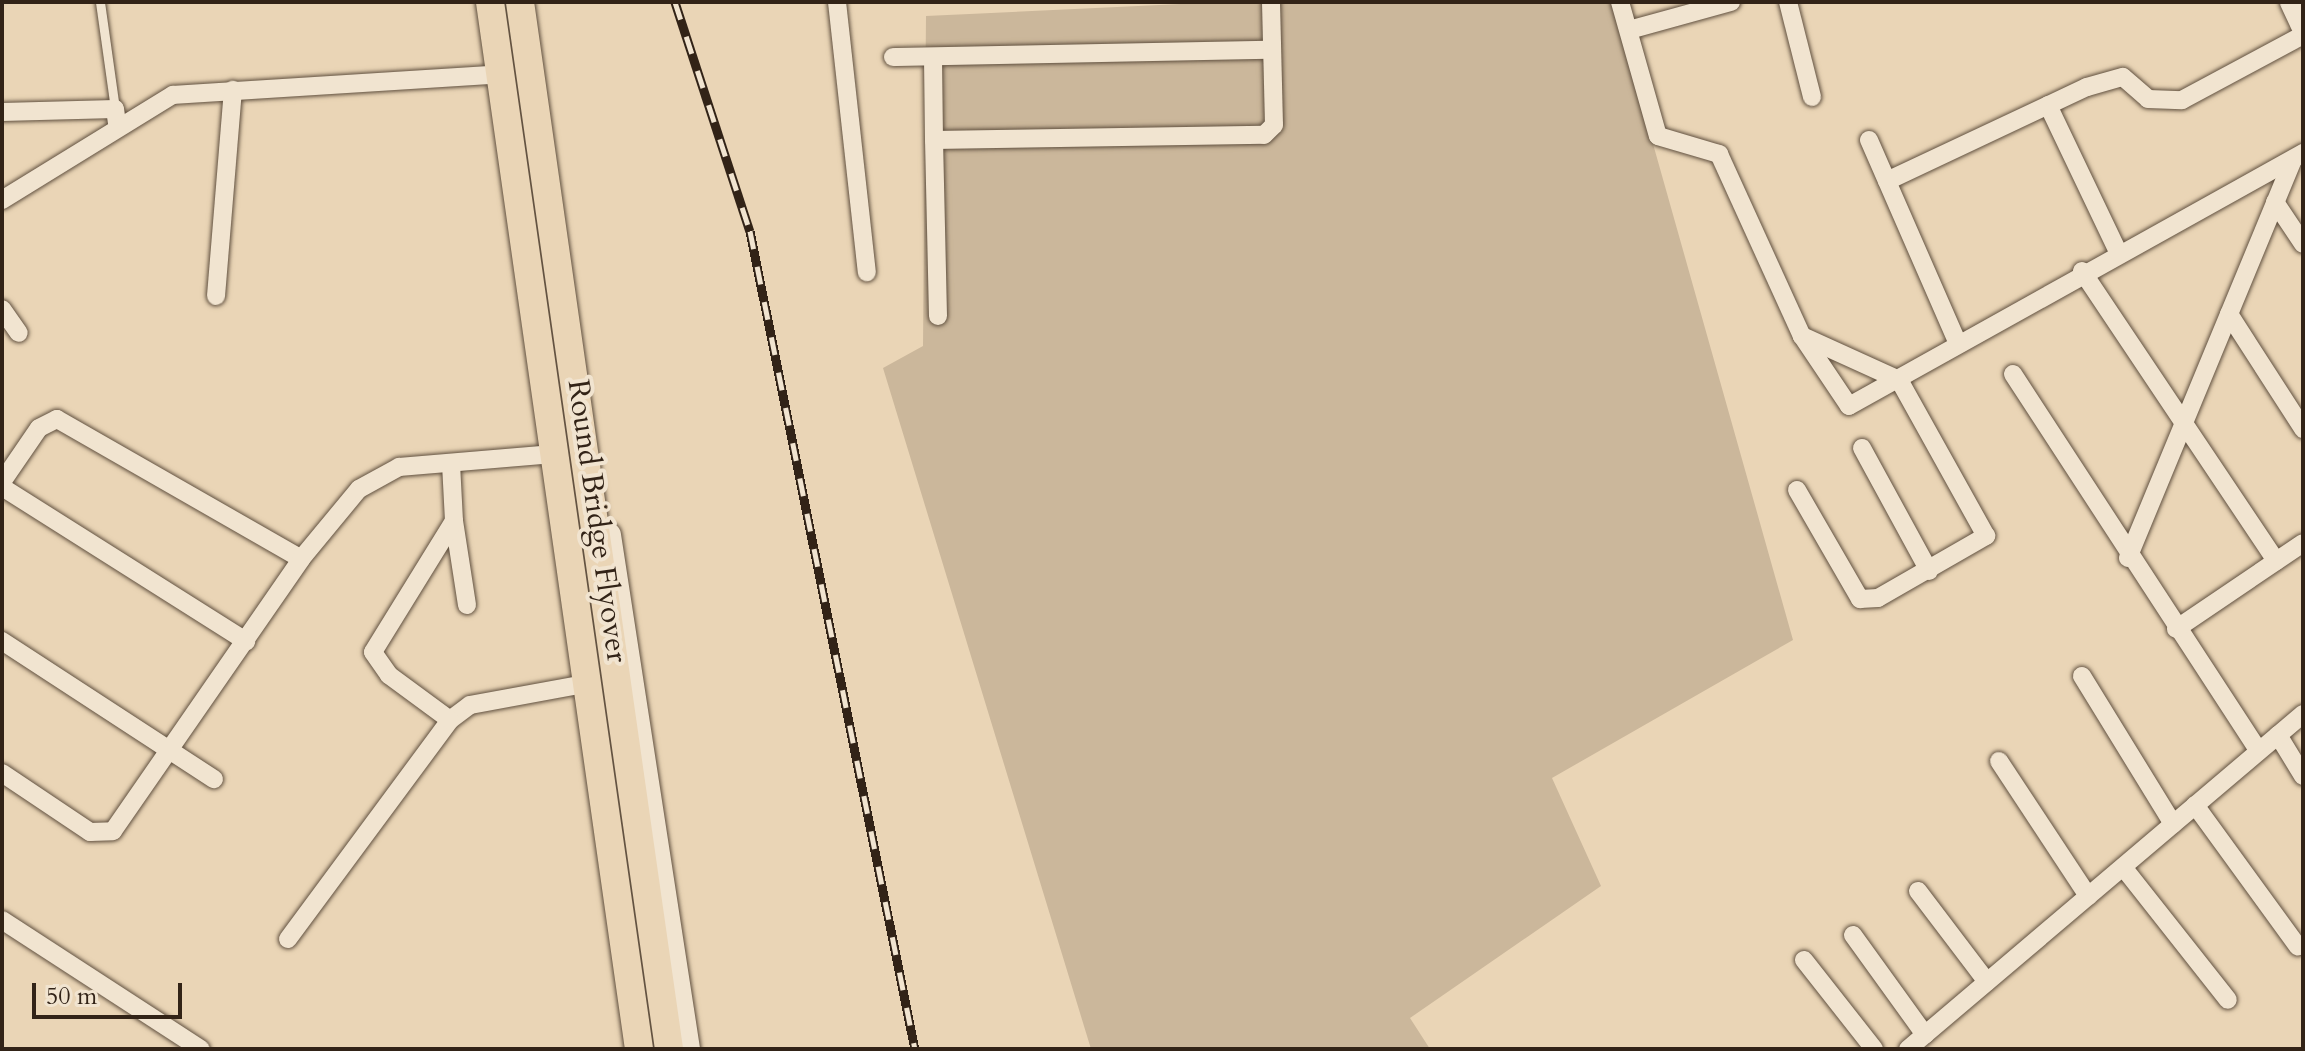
<!DOCTYPE html>
<style>
body{margin:0}
#map{position:relative;width:2305px;height:1051px;overflow:hidden;background:#ead5b6;font-family:Cardo,serif}
div>[style]{position:absolute}
[style*='--x']{left:calc(var(--x)*1px);top:calc(var(--y)*1px);width:calc(var(--w)*1px);rotate:calc(var(--a)*1deg)}
.green>*{inset:0;background:#cbb79b}
.roads{filter:drop-shadow(0 0 2px #60503f) drop-shadow(0 0 2px #60503f)}
.lane>*{height:9px;margin:-4.5px;padding:0 4.5px;transform-origin:4.5px;border-radius:4.5px;background:#f1e4d0}
.street>*{height:18px;margin:-9px;padding:0 9px;transform-origin:9px;border-radius:9px;background:#f1e4d0}
.secondary>*{height:24px;margin:-12px;padding:0 12px;transform-origin:12px;border-radius:12px;background:#f1e4d0}
.primary>*{height:28px;margin:-14px;padding:0 14px;transform-origin:14px;border-radius:14px;background:#ead5b6}
.rail>*{height:9px;margin-top:-4.5px;transform-origin:0;background:repeating-linear-gradient(90deg,#f1e4d0 0 18px,#322317 0 36px);box-sizing:border-box;border-block:2px solid #322317}
span{translate:-50% -50%;white-space:nowrap;text-align:center;line-height:1.15;-webkit-text-stroke:8px #f1e4d0;paint-order:stroke}
.street-label{font-size:30px;color:#322317}
.frame{position:absolute;inset:0;border:4px solid #322317;pointer-events:none}
.scale{position:absolute;left:32px;top:983px;width:150px;height:36px;box-sizing:border-box;border:4px solid #322317;border-top:0;padding-left:10px;font-size:24px;line-height:28px;white-space:nowrap;color:#322317;-webkit-text-stroke:6px #f1e4d0;paint-order:stroke}
</style>
<div id="map">
<div class="green">
<i style="clip-path:polygon(1223px 2px,1613px 2px,1793px 640px,1552px 778px,1601px 886px,1410px 1018px,1430px 1049px,1091px 1049px,883px 368px,923px 346px,926px 16px)"></i>
</div>
<div class="roads">
<div class="lane">
<i style="--x:100;--y:2;--w:108;--a:82"></i>
</div>
<div class="street">
<i style="--x:837;--y:2;--w:272;--a:83.7"></i>
<i style="--x:1620;--y:2;--w:139;--a:74.2"></i>
<i style="--x:1658;--y:136;--w:64;--a:16.4"></i>
<i style="--x:1719;--y:154;--w:200;--a:65.5"></i>
<i style="--x:1802;--y:336;--w:84;--a:56.1"></i>
<i style="--x:1849;--y:406;--w:520;--a:-29.13"></i>
<i style="--x:1788;--y:2;--w:98;--a:75.8"></i>
<i style="--x:1629;--y:30;--w:106;--a:-15.4"></i>
<i style="--x:893;--y:57;--w:379;--a:-1.1"></i>
<i style="--x:933;--y:58;--w:82;--a:89.3"></i>
<i style="--x:2048;--y:105;--w:163;--a:64.5"></i>
<i style="--x:2;--y:112;--w:113;--a:-1.5"></i>
<i style="--x:115;--y:109;--w:15;--a:82"></i>
<i style="--x:1869;--y:140;--w:223;--a:66.4"></i>
<i style="--x:1887;--y:181;--w:221;--a:-25.2"></i>
<i style="--x:2087;--y:87;--w:37;--a:-16"></i>
<i style="--x:2123;--y:77;--w:33;--a:41"></i>
<i style="--x:2148;--y:99;--w:34;--a:2"></i>
<i style="--x:2182;--y:100;--w:137;--a:-28.2"></i>
<i style="--x:2;--y:200;--w:201;--a:-31.6"></i>
<i style="--x:173;--y:95;--w:316;--a:-3.6"></i>
<i style="--x:2275;--y:202;--w:50;--a:56.3"></i>
<i style="--x:2082;--y:271;--w:349;--a:56.2"></i>
<i style="--x:216;--y:296;--w:207;--a:-85.3"></i>
<i style="--x:2;--y:309;--w:29;--a:55"></i>
<i style="--x:2229;--y:314;--w:137;--a:57.2"></i>
<i style="--x:938;--y:316;--w:176;--a:-91.3"></i>
<i style="--x:934;--y:140;--w:330;--a:-0.9"></i>
<i style="--x:1264;--y:135;--w:14;--a:-45"></i>
<i style="--x:1274;--y:125;--w:123;--a:-91.4"></i>
<i style="--x:2013;--y:374;--w:450;--a:56.9"></i>
<i style="--x:1862;--y:448;--w:140;--a:61.4"></i>
<i style="--x:2;--y:482;--w:65;--a:-55.6"></i>
<i style="--x:39;--y:428;--w:20;--a:-27"></i>
<i style="--x:57;--y:419;--w:281;--a:29.8"></i>
<i style="--x:2;--y:487;--w:289;--a:32.3"></i>
<i style="--x:1797;--y:490;--w:126;--a:60"></i>
<i style="--x:1860;--y:599;--w:18;--a:-3"></i>
<i style="--x:1878;--y:598;--w:125;--a:-29.9"></i>
<i style="--x:1986;--y:536;--w:179;--a:-119.1"></i>
<i style="--x:1899;--y:380;--w:107;--a:-155.6"></i>
<i style="--x:454;--y:521;--w:85;--a:81.2"></i>
<i style="--x:2128;--y:558;--w:431;--a:-67.5"></i>
<i style="--x:2176;--y:629;--w:153;--a:-34.1"></i>
<i style="--x:2;--y:641;--w:253;--a:33.1"></i>
<i style="--x:2082;--y:676;--w:174;--a:58.4"></i>
<i style="--x:450;--y:720;--w:25;--a:-37"></i>
<i style="--x:470;--y:705;--w:106;--a:-10.4"></i>
<i style="--x:2278;--y:735;--w:48;--a:58.6"></i>
<i style="--x:1999;--y:761;--w:162;--a:56.6"></i>
<i style="--x:2;--y:773;--w:106;--a:33.8"></i>
<i style="--x:90;--y:832;--w:23;--a:-2"></i>
<i style="--x:113;--y:831;--w:331;--a:-55.3"></i>
<i style="--x:301;--y:559;--w:91;--a:-50.4"></i>
<i style="--x:359;--y:489;--w:46;--a:-28.8"></i>
<i style="--x:399;--y:467;--w:143;--a:-4.8"></i>
<i style="--x:2195;--y:805;--w:175;--a:54"></i>
<i style="--x:2123;--y:867;--w:169;--a:51.7"></i>
<i style="--x:1918;--y:891;--w:114;--a:52.8"></i>
<i style="--x:2;--y:920;--w:237;--a:33"></i>
<i style="--x:1853;--y:935;--w:123;--a:54.2"></i>
<i style="--x:288;--y:939;--w:272;--a:-53.5"></i>
<i style="--x:450;--y:720;--w:76;--a:-143.6"></i>
<i style="--x:389;--y:675;--w:28;--a:-125"></i>
<i style="--x:373;--y:652;--w:154;--a:-58.3"></i>
<i style="--x:454;--y:521;--w:58;--a:-93"></i>
<i style="--x:1804;--y:960;--w:113;--a:51.8"></i>
<i style="--x:1908;--y:1049;--w:518;--a:-40.3"></i>
</div>
<div class="secondary">
<i style="--x:2292;--y:2;--w:26;--a:65"></i>
<i style="--x:609;--y:535;--w:520;--a:81.26"></i>
</div>
<div class="primary">
<i style="--x:490;--y:2;--w:1058;--a:81.9"></i>
<i style="--x:520;--y:2;--w:1058;--a:81.9"></i>
</div>
</div>
<div class="rail">
<i style="--x:675;--y:2;--w:241;--a:71.9"></i>
<i style="--x:750;--y:231;--w:834;--a:78.6"></i>
</div>
<div class="street-label">
<span style="left:597px;top:521px;rotate:82deg">Round Bridge Flyover</span>
</div>
<div class="frame"></div>
<div class="scale">50 m</div>
</div>
